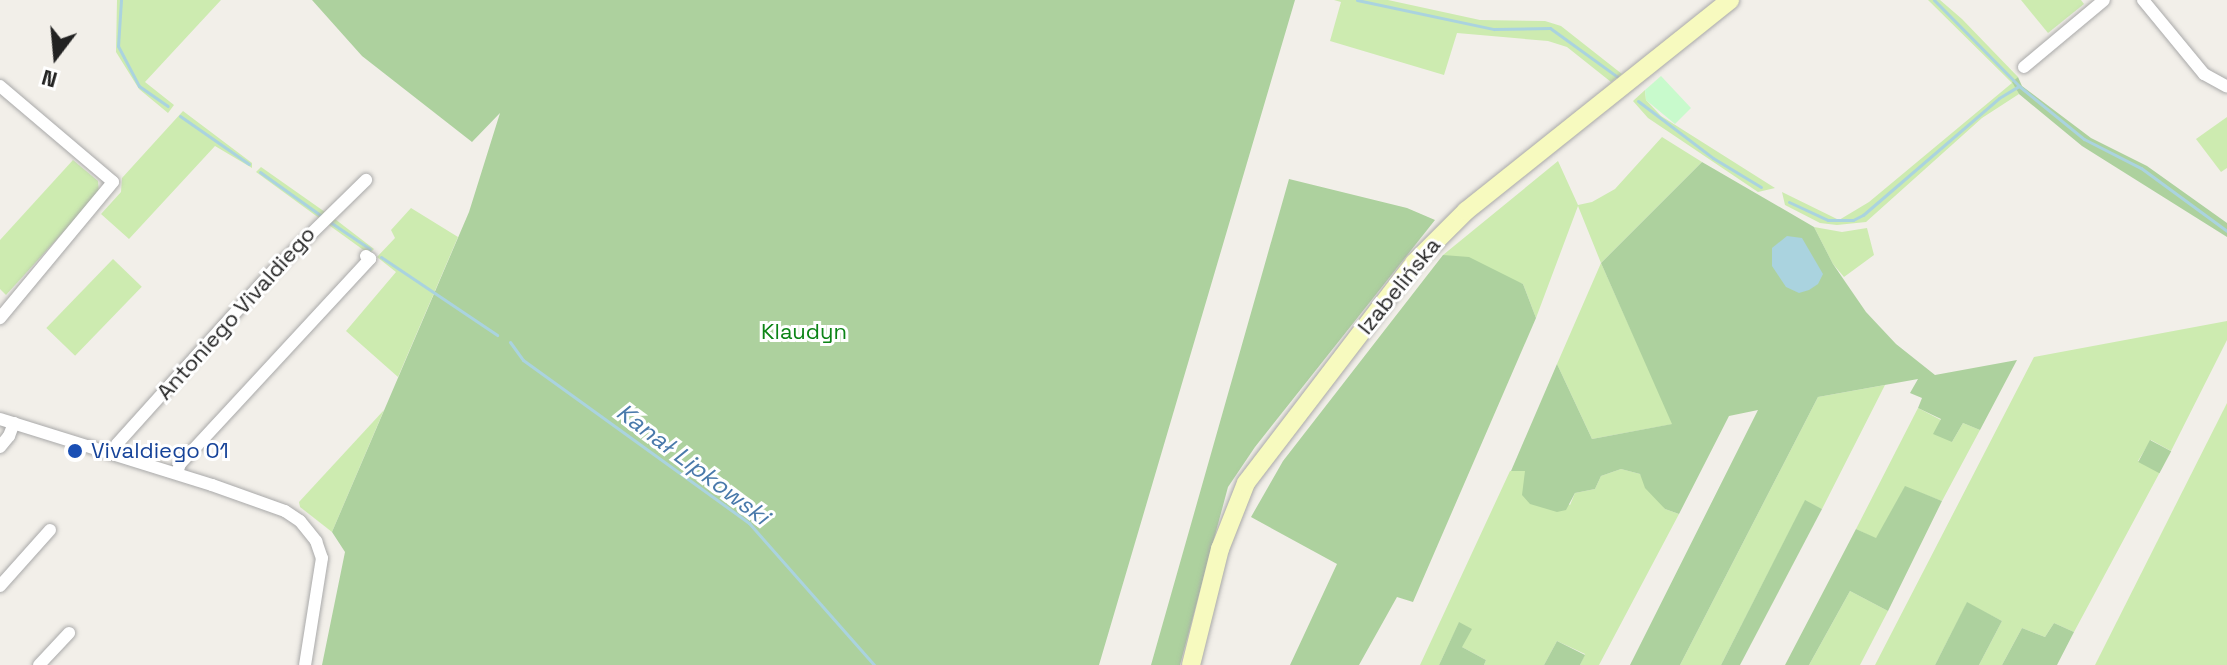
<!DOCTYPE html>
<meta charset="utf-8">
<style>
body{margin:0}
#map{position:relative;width:2227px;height:665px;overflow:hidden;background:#f2efe9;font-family:"Space Grotesk",sans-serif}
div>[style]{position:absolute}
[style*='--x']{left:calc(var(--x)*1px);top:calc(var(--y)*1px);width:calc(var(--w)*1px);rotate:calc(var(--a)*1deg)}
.grass>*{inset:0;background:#cdebb0;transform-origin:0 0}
.forest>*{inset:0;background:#add19e;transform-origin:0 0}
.park>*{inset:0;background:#c8facc}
.water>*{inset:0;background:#aad3df}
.stream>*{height:3px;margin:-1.5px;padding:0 1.5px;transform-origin:1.5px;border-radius:1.5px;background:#aad3df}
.roads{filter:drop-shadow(0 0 2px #a9a9a9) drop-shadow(0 0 2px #a9a9a9)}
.street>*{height:12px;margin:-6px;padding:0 6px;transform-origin:6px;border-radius:6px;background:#fff}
.secondary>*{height:18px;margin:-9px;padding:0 9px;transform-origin:9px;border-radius:9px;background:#f7fabf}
.dots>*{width:22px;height:22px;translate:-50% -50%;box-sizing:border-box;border:4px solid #fff;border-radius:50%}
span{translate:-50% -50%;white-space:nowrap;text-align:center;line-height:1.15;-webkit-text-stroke:6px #fff;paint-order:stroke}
.street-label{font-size:22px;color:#222}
.park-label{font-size:22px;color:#0c8416}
.transit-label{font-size:22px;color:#164399}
.left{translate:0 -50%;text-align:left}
.water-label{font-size:24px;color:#4a7aab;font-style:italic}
.north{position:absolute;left:16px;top:16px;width:80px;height:80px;-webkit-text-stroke:6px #fff;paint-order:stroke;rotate:196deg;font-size:22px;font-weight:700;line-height:32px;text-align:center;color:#222}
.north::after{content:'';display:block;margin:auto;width:28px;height:36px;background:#222;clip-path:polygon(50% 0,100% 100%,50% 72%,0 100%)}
</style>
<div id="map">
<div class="grass">
<i style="clip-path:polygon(117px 0,221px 0,145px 82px,174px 105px,168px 113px,139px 89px,116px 52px)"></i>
<i style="clip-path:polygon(1334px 0,1388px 0,1480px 20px,1545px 21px,1561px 26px,1622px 74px,1611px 82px,1567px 47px,1548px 41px,1457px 33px,1444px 75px,1330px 41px,1341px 2px)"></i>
<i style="clip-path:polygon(1928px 0,1940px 0,1962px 19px,2018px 77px,2013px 82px,2019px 94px,1982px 118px,1866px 222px,1837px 225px,1820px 223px,1785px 205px,1782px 192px,1839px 220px,1869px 202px,2012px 83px)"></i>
<i style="clip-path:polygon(2021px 0,2081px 0,2084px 4px,2048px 33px)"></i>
<i style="clip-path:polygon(1645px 90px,1646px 100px,1661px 116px,1775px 188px,1758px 192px,1648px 118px,1633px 101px)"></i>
<i style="clip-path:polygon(183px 111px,252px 163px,252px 168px,215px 146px,129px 239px,101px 214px,121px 192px,122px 178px)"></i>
<i style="clip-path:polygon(2227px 117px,2227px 168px,2221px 172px,2196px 139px)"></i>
<i style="clip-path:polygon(1662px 137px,1702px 162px,1601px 263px,1673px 424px,1592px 439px,1557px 364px,1601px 263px,1578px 206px,1536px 318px,1523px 284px,1443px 255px,1558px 161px,1578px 205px,1592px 202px,1615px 189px)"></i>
<i style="clip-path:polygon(73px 160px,98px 181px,99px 193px,6px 295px,0 289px,0 240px)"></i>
<i style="clip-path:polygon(261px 167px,325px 212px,319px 218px,256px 172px)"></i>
<i style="clip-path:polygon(411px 208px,458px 237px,398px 377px,346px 331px,396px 272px,377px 257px,395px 238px,391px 230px)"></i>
<i style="clip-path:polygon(331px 216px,374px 249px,369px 254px,326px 223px)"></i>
<i style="clip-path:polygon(1814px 227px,1842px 232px,1867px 228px,1874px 255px,1844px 277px,1833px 264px)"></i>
<i style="left:113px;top:259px;width:40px;height:96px;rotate:44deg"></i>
<i style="clip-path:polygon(2227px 321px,2227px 340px,2171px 451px,2151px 440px,2138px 461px,2160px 472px,2074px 632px,2054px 623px,2045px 637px,2022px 628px,2002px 665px,1979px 665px,2002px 621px,1967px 603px,1935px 665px,1875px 665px,2034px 357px)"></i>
<i style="clip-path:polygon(1885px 385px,1822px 509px,1805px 501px,1721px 665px,1680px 665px,1818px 397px)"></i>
<i style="clip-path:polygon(2227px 403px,2227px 665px,2095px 665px)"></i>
<i style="clip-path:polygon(1918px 408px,1941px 420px,1952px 442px,1963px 423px,1980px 430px,1942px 501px,1905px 487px,1876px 539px,1856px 529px)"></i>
<i style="clip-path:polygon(384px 410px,332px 532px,300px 507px,299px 502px)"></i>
<i style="clip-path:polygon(1621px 469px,1640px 474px,1665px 509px,1679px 514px,1599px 665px,1580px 665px,1585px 654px,1557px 641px,1544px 665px,1484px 665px,1486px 660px,1462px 647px,1459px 623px,1439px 665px,1420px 665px,1510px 471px,1525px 471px,1570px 505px,1575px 493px,1595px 489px,1601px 476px)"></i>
<i style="clip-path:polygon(1850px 591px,1888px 611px,1860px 665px,1809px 665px)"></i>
</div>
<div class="forest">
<i style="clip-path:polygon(312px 0,1295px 0,1099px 665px,322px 665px,345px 552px,332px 532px,469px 212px,500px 113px,472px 142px,362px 56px)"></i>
<i style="clip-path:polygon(2018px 77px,2022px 86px,2091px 138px,2147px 166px,2227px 223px,2227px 237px,2082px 146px,2019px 94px,2012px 82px)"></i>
<i style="clip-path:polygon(1702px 162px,1814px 227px,1833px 264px,1866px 312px,1896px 344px,1935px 375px,2017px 360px,1980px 430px,1963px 423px,1952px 442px,1933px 434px,1941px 419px,1918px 408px,1922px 398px,1910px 393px,1918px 379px,1818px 397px,1680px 665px,1630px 665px,1758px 410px,1729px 416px,1679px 514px,1665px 509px,1645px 488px,1640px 474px,1621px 469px,1601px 476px,1595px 489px,1575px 493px,1566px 510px,1557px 512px,1530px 504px,1522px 495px,1525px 471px,1511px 471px,1557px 364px,1592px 439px,1672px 424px,1601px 263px)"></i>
<i style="clip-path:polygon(1289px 179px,1407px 208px,1435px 220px,1255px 447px,1228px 487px,1180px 665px,1151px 665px)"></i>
<i style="clip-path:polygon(1443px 255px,1469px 257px,1523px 284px,1536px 318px,1413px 602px,1397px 597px,1359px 665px,1290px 665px,1337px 564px,1251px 517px,1283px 461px)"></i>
<i style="left:2150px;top:440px;width:24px;height:25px;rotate:28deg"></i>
<i style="clip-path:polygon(1905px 486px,1942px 501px,1888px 611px,1850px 591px,1809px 665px,1785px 665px,1856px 529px,1876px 538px)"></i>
<i style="clip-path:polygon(1805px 500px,1822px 509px,1740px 665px,1721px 665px)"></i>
<i style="clip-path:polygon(1967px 602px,2002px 621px,1979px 665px,1935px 665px)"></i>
<i style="clip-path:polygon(1459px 622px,1472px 629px,1462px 647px,1486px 660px,1484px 665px,1439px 665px)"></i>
<i style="clip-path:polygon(2054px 623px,2074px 632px,2057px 665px,2002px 665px,2022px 628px,2045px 637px)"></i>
<i style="clip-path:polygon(1557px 641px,1585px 655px,1580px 665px,1544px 665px)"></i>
</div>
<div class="park">
<i style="clip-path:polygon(1661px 76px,1691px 108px,1675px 124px,1646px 100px,1645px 90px)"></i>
</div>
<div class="water">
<i style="clip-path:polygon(1787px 236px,1802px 238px,1823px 274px,1818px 284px,1809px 290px,1799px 293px,1786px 287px,1772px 266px,1772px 248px)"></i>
</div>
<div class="stream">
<i style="--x:121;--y:0;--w:46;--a:93.7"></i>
<i style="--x:118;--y:46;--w:45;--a:62.3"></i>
<i style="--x:139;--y:86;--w:35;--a:35"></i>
<i style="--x:1357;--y:0;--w:140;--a:12"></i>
<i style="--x:1494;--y:29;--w:56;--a:-1"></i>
<i style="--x:1550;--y:28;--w:85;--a:35.9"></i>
<i style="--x:1934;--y:0;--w:121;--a:45.3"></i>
<i style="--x:2019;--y:86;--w:84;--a:39.2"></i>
<i style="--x:2084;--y:139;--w:64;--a:27"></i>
<i style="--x:2141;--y:168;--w:107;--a:36.2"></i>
<i style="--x:1638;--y:101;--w:94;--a:37.2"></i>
<i style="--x:1713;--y:158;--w:56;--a:31.1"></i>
<i style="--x:180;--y:116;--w:84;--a:34.8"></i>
<i style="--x:260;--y:172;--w:74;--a:35.6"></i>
<i style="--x:1789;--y:202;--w:43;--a:24.8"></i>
<i style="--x:1828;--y:220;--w:25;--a:0"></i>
<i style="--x:1853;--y:220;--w:11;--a:-27"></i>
<i style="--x:1863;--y:215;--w:179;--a:-40.7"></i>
<i style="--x:1999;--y:98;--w:23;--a:-31"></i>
<i style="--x:330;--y:222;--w:48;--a:34"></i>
<i style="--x:381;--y:257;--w:140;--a:33.9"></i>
<i style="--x:510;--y:342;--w:22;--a:54"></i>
<i style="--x:523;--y:360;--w:279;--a:35.8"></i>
<i style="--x:749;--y:523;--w:189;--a:48.6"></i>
</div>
<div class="roads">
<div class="street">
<i style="--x:2143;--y:0;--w:96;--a:50.5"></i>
<i style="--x:2204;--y:74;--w:26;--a:29"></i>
<i style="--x:2024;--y:67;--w:104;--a:-39.9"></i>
<i style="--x:0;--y:86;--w:148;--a:40.3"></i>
<i style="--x:113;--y:182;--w:177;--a:129.7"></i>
<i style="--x:0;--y:419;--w:222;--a:17.3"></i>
<i style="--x:212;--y:485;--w:77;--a:19.6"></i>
<i style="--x:285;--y:511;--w:18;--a:34"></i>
<i style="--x:300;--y:521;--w:26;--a:51"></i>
<i style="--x:316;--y:541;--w:18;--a:71"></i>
<i style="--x:322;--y:558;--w:108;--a:99"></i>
<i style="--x:0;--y:447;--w:14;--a:-51"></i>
<i style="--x:9;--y:436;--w:14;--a:-69"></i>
<i style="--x:114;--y:454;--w:10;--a:-73"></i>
<i style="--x:117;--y:444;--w:227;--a:-48"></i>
<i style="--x:269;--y:275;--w:136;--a:-44.4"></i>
<i style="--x:177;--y:473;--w:9;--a:-72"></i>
<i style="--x:180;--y:464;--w:280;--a:-47.2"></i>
<i style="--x:370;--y:259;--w:5;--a:-143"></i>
<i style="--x:0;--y:586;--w:75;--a:-48.2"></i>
<i style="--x:39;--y:665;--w:44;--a:-46.8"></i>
</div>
<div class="secondary">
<i style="--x:1191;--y:665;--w:120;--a:-76"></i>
<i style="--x:1220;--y:549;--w:71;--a:-68.5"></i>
<i style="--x:1246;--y:483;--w:277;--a:-52.6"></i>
<i style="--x:1414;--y:263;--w:74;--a:-45"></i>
<i style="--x:1466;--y:211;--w:338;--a:-38.6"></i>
</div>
</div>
<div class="dots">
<i style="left:75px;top:451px;background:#1a4fb4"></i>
</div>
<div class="street-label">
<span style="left:1399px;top:286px;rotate:-51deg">Izabelińska</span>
<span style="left:236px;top:313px;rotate:-48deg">Antoniego Vivaldiego</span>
</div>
<div class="park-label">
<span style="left:804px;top:332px">Klaudyn</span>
</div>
<div class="transit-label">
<span class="left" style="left:91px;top:451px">Vivaldiego 01</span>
</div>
<div class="water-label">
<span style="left:693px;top:464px;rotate:37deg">Kanał Lipkowski</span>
</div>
<div class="north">N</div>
</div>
